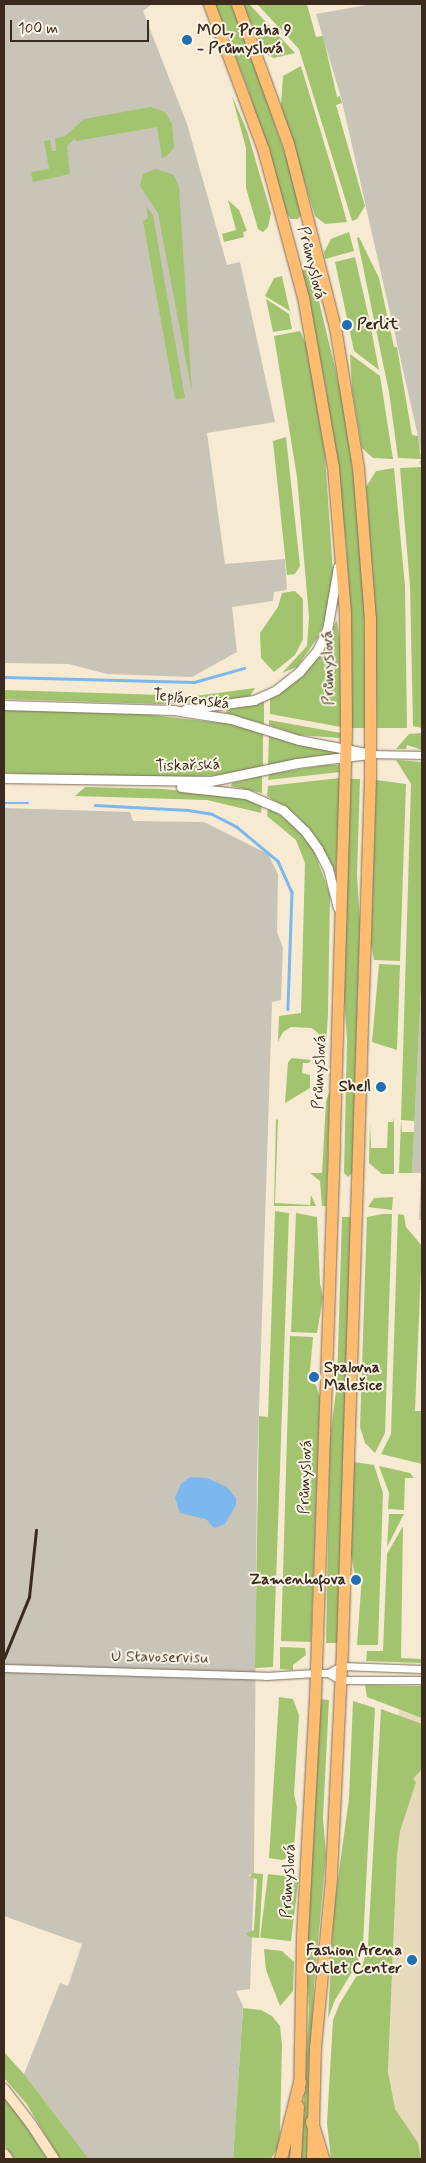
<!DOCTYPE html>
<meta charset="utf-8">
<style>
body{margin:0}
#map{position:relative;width:426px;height:2163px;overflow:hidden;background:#f7ead3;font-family:Mynerve,sans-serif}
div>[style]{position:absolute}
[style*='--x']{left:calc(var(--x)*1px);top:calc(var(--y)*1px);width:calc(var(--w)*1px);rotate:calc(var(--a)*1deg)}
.built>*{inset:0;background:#e6daba}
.industrial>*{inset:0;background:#c8c4b8}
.green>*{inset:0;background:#a2c46e;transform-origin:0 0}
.water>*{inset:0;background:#7cb7ee}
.stream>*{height:2.5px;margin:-1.25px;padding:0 1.25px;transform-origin:1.25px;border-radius:1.25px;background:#7cb7ee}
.roads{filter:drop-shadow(0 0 1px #7d6d5d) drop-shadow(0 0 1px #7d6d5d)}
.minor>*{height:7px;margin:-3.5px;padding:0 3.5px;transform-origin:3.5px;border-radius:3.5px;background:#fff}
.tertiary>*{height:9px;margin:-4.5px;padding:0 4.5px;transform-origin:4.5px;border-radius:4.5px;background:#fff}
.secondary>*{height:10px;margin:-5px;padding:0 5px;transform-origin:5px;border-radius:5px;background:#ffe4c6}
.primary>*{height:11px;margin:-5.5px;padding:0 5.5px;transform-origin:5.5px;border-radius:5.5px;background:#febc70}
.trunk>*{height:12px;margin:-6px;padding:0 6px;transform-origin:6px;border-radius:6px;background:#febc70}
.rail>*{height:2.5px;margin:-1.25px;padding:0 1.25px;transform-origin:1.25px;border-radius:1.25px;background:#3b2a1e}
.dots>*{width:14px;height:14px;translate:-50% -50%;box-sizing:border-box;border:2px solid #fcf5e5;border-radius:50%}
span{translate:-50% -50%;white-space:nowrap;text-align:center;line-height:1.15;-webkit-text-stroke:4px #fcf5e5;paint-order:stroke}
.poi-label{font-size:16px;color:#3b2a1e;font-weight:700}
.left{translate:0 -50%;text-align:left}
.right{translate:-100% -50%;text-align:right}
.street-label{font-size:16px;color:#3b2a1e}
.frame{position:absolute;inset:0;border:5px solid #3b2a1e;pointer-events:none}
.scale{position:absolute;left:10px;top:20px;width:139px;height:22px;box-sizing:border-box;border:2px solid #3b2a1e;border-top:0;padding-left:6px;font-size:15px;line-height:18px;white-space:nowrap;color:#3b2a1e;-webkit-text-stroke:4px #fcf5e5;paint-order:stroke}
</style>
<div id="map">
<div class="built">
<i style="clip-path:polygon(399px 1696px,422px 1696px,422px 2159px,385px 2159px,397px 1854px)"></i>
</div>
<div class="industrial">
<i style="clip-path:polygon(4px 4px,152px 4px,143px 11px,187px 124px,227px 265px,240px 262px,275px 422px,207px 433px,225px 564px,285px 559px,287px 590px,274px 592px,273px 601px,232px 607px,237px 652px,192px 677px,107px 674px,69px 664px,4px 663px)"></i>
<i style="clip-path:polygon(372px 4px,422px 4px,422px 467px,419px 462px,422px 458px,418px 436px,341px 97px,316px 14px)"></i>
<i style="clip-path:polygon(4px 808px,130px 812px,133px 821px,204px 822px,268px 854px,278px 874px,277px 932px,283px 948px,281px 1000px,272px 1002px,257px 1473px,254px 1873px,249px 1876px,254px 1879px,252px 1931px,246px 1933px,252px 1937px,250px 1989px,236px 1991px,243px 2006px,233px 2159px,89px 2159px,24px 2074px,60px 1983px,68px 1986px,82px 1944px,4px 1916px)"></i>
<i style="clip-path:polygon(422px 970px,422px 1220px,419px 1220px,421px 1173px,412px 1173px)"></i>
</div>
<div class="green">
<i style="clip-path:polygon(215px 4px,231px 4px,250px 52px,289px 166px,301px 215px,298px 219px,291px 219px,287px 214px,248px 89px)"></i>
<i style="clip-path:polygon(243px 4px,249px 4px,295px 53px,274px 58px,264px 53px)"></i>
<i style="clip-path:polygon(257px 4px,307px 4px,316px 37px,323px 36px,337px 97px,340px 96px,342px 103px,336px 105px,365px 206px,357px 219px,352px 221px,299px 49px)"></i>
<i style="clip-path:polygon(301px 66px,335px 179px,347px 222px,325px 224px,315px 216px,281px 106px,283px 76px)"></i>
<i style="clip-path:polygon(232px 96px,247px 131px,271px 213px,268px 227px,263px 232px,258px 229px,246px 188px,246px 148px)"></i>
<i style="clip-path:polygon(151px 107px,165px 112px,172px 124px,174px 148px,165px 157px,162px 158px,157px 127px,76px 141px,74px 139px,67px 146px,70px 174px,33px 182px,31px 172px,49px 169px,44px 141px,50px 140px,52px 151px,56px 151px,55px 139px,65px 136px,84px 119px)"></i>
<i style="clip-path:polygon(156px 169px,174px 175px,179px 187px,192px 393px,158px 213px,140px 186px,143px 174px)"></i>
<i style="clip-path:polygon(228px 200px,239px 210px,247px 231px,243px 232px,244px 237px,224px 242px,222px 234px,236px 230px)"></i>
<i style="clip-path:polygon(146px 207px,153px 215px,185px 398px,175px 399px,143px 221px,148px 218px)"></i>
<i style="clip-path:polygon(349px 232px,354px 251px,325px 259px,324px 252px,331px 239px)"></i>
<i style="clip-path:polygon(359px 237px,379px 278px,394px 347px,397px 347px,412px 435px,418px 436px,421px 459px,398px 458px,389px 392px,357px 238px)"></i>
<i style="clip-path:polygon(355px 257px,369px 318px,379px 370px,354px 351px,335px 262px)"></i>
<i style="clip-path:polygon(311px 268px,342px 397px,356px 494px,364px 605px,366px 728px,352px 728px,351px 618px,346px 541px,326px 389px,301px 271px)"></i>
<i style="clip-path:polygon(282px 276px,287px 299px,290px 311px,265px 296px,274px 278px)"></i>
<i style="clip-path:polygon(266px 299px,289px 314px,292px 329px,273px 332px)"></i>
<i style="clip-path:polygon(300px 331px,308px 349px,325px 455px,333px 573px,325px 621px,318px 637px,297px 667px,282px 673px,307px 646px,309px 617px,297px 477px,274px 336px)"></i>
<i style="clip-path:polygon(350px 354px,380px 376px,393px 459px,373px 458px,362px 448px,352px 388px)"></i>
<i style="clip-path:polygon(286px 437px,300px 566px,295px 574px,287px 575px,273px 441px)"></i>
<i style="clip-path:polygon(422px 467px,422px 728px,413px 726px,410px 586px,400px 468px)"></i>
<i style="clip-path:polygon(394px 468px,405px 586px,407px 728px,377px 728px,375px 608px,366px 487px,376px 471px)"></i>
<i style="clip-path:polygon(295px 591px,303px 599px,303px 639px,295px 655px,274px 672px,261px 658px,260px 633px,278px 607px,282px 593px)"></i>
<i style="clip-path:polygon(337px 620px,340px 646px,341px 727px,270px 714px,270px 697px,306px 672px,319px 655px)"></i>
<i style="clip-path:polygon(255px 688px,250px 696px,218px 702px,159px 704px,4px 699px,4px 690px,195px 696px)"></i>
<i style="clip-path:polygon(264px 700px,264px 724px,226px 713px,227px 710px)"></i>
<i style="clip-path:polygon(4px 710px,143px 714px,238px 725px,263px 733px,263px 766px,226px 775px,149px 778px,4px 773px)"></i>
<i style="clip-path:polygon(269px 720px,341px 733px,340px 738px,298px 735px,269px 725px)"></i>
<i style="clip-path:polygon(422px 733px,422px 750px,407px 745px,406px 749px,396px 749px,409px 734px)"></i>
<i style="clip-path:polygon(269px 735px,338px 750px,340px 753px,268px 765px)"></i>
<i style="clip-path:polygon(396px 760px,422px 762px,422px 970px,412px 1173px,399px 1173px,401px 1121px,402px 1132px,414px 1132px,414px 1121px,401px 1120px,411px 784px)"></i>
<i style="clip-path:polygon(326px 765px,339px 765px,340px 772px,268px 780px,269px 774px)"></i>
<i style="clip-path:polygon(262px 776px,262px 793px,231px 786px,232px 783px)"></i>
<i style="clip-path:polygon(340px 778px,336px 871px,335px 872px,316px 837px,294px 813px,267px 796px,268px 786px)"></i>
<i style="clip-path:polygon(350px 779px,360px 779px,357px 875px,360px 923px,352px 1173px,348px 1177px,344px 1173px,347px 1040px,344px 997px)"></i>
<i style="clip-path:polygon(376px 780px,406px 784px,400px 961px,374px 960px,371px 944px)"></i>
<i style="clip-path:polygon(85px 787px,163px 789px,225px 795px,262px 803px,261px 813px,207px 800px,75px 796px)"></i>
<i style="clip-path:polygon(268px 806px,297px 828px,313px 848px,330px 895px,328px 1013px,324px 1080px,318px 1090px,321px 1039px,319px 1034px,312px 1028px,291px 1027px,283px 1032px,278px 1042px,279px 1016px,301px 1013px,305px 863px,296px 840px,267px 816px)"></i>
<i style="clip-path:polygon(379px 964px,400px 965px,397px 1050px,372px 1042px)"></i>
<i style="clip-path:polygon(292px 1058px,311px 1060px,309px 1063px,303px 1063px,302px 1073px,310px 1075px,310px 1088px,285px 1103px,288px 1062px)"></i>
<i style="clip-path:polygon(330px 1091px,326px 1206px,322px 1206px,320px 1181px,310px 1173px,322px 1173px,326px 1101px)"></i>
<i style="clip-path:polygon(394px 1118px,394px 1174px,382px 1174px,369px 1163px,370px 1122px,371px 1148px,387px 1148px,388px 1122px,393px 1122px)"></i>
<i style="clip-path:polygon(276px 1119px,278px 1120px,275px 1203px,310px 1205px,311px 1195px,316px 1206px,274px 1206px)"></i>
<i style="clip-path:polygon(393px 1197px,392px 1210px,368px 1207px,374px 1198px)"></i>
<i style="clip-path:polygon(275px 1211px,289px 1213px,273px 1667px,255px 1668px,259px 1416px,268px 1417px)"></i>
<i style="clip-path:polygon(296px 1213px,317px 1217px,320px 1283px,323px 1297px,317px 1333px,291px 1332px)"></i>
<i style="clip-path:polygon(383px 1214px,392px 1214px,385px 1433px,375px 1453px,365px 1443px,360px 1427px,367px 1217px)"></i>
<i style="clip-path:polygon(398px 1214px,404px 1215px,406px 1227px,422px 1246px,415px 1411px,422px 1411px,422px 1464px,381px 1454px,391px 1434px)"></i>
<i style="clip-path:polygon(342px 1217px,351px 1217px,337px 1643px,326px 1643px,330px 1437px,337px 1384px)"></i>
<i style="clip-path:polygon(290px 1336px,313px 1337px,309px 1381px,316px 1385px,320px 1399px,311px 1642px,281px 1641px)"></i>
<i style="clip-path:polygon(354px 1462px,374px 1465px,383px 1493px,378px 1645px,357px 1645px,362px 1576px,355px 1576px,351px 1554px)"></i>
<i style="clip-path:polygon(379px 1466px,410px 1473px,414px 1478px,405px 1478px,404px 1510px,388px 1509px,389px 1493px)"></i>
<i style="clip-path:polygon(389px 1514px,404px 1514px,387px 1547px)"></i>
<i style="clip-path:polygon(403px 1526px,401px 1658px,422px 1659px,422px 1663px,366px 1661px,367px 1651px,383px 1651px,387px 1554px)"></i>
<i style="clip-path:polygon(280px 1647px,305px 1648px,306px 1655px,293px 1665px,293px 1670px,280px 1669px)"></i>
<i style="clip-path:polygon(365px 1685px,422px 1686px,422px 1718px,367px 1697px)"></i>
<i style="clip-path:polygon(279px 1697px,293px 1699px,299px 1715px,294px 1794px,297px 1807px,294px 1849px,290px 1857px,282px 1860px,269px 1858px)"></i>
<i style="clip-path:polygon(320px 1699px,329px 1700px,323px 1818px,326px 1855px,314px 1985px,307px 2159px,300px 2159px,309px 2010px,306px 1955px)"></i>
<i style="clip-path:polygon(353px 1701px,375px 1708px,363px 1944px,357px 1964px,335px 2000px,328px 2018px,334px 1908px,349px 1798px)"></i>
<i style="clip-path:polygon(381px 1709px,422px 1724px,422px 1769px,413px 1779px,416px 1782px,400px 1831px,397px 1854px,388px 2072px,395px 2109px,418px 2143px,421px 2159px,331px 2159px,327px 2123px,333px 2020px,340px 2003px,362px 1967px,368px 1945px)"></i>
<i style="clip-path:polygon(252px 1873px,263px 1874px,259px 1938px,249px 1937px,246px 1933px,254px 1930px,257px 1879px,250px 1878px)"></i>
<i style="left:268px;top:1874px;width:31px;height:64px;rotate:7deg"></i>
<i style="clip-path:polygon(264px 1949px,282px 1951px,294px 1962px,293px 1991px,280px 2006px,266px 1970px)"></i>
<i style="clip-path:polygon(243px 2008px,261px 2010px,272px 2016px,280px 2026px,282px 2045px,280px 2132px,278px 2147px,271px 2159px,233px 2159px)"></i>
<i style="clip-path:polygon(4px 2052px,24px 2074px,89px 2159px,60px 2159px,26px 2103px,4px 2078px)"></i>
<i style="clip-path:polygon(4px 2097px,24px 2123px,47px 2159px,15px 2159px,4px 2145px)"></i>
</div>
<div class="water">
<i style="clip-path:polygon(190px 1477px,207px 1478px,227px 1487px,236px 1498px,236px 1505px,225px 1524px,214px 1528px,206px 1519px,180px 1513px,175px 1498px,181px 1484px)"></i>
</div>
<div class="stream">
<i style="--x:4;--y:677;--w:190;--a:1.5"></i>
<i style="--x:194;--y:682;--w:52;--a:-15.6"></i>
<i style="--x:4;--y:803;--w:24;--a:0"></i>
<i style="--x:95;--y:805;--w:93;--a:3.1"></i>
<i style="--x:188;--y:810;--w:24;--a:9"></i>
<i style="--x:212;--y:814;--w:28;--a:27"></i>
<i style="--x:237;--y:827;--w:53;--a:39.7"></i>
<i style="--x:278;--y:861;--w:34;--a:66"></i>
<i style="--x:292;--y:892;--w:117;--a:92"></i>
</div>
<div class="roads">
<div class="minor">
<i style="--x:371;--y:754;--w:51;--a:1.1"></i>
<i style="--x:4;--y:1668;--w:262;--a:1.7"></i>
<i style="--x:266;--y:1676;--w:49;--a:-3.5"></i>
<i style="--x:315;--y:1673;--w:13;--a:0"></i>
<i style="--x:328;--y:1673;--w:14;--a:30"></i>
<i style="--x:340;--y:1680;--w:82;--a:0"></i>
<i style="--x:328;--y:1673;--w:15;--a:-28"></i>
<i style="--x:341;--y:1666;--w:81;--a:2.1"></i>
</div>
<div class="tertiary">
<i style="--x:4;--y:705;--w:169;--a:1.7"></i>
<i style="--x:173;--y:710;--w:59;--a:8.8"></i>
<i style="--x:231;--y:719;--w:71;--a:17.2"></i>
<i style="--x:299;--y:740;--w:73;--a:11"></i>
<i style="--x:186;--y:709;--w:69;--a:-7.5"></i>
<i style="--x:254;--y:700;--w:24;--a:-24"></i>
<i style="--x:276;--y:690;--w:29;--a:-38"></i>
<i style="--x:299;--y:672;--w:30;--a:-50"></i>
<i style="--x:318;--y:649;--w:21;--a:-65"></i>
<i style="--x:327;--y:630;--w:64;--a:-80.1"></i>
<i style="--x:4;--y:778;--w:207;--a:0.8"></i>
<i style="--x:211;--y:781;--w:88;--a:-11.8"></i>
<i style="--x:297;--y:763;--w:72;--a:-7.2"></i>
<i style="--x:181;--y:787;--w:65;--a:6.1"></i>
<i style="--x:246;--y:794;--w:40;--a:23.4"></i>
<i style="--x:283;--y:810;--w:30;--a:44"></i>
<i style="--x:305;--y:831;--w:22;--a:54"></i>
<i style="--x:318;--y:849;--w:22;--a:63"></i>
<i style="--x:328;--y:869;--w:40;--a:75.6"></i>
</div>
<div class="secondary">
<i style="--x:4;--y:2089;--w:44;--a:52.4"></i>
<i style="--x:31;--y:2124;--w:42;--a:56.7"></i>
<i style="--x:4;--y:2154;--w:6;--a:51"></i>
</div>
<div class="primary">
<i style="--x:209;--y:4;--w:155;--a:69.6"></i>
<i style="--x:263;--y:149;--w:153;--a:74.9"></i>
<i style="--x:303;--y:297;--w:173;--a:80"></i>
<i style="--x:333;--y:467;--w:147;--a:85.3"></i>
<i style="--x:345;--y:614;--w:116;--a:89.5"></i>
<i style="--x:346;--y:730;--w:415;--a:91.7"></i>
<i style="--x:334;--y:1145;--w:551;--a:91.97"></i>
<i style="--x:315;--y:1696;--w:242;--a:93.1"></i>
<i style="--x:302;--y:1938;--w:152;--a:91.1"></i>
<i style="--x:237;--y:4;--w:148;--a:69.9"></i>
<i style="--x:288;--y:143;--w:190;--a:75.7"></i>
<i style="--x:335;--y:327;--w:142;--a:80.7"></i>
<i style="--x:358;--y:467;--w:151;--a:85.5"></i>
<i style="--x:370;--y:618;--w:159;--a:90"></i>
<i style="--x:370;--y:777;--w:872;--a:91.84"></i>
<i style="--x:342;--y:1649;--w:229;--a:92.8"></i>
<i style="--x:331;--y:1878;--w:170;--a:95.4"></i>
<i style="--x:315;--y:2047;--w:112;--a:91.5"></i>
<i style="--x:295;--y:2159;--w:53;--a:-86.8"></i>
</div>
<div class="trunk">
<i style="--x:312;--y:2122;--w:39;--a:73"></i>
<i style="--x:281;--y:2159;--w:79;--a:-76.1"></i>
</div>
</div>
<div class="rail">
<i style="--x:4;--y:1658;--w:66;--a:-67.7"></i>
<i style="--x:29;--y:1597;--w:67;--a:-84"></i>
</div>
<div class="dots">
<i style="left:187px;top:40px;background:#1f6fb2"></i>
<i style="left:347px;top:325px;background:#1f6fb2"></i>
<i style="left:381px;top:1087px;background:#1f6fb2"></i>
<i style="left:314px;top:1377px;background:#1f6fb2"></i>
<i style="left:356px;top:1580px;background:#1f6fb2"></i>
<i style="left:412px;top:1960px;background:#1f6fb2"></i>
</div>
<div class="poi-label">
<span class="left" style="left:197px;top:40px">MOL, Praha 9<br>- Průmyslová</span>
<span class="left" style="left:357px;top:325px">Perlit</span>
<span class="right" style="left:371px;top:1087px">Shell</span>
<span class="left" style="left:324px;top:1377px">Spalovna<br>Malešice</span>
<span class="right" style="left:346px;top:1580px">Zamenhofova</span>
<span class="right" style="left:402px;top:1960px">Fashion Arena<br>Outlet Center</span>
</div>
<div class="street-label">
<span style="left:311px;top:263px;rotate:76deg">Průmyslová</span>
<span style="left:329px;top:668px;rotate:-91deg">Průmyslová</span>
<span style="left:191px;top:700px;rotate:7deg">Teplárenská</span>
<span style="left:188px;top:766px;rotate:-2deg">Tiskařská</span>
<span style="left:320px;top:1072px;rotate:-88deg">Průmyslová</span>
<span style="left:306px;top:1477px;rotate:-88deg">Průmyslová</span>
<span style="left:160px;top:1658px;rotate:1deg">U Stavoservisu</span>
<span style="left:289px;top:1881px;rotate:-87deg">Průmyslová</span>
</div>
<div class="frame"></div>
<div class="scale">100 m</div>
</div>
